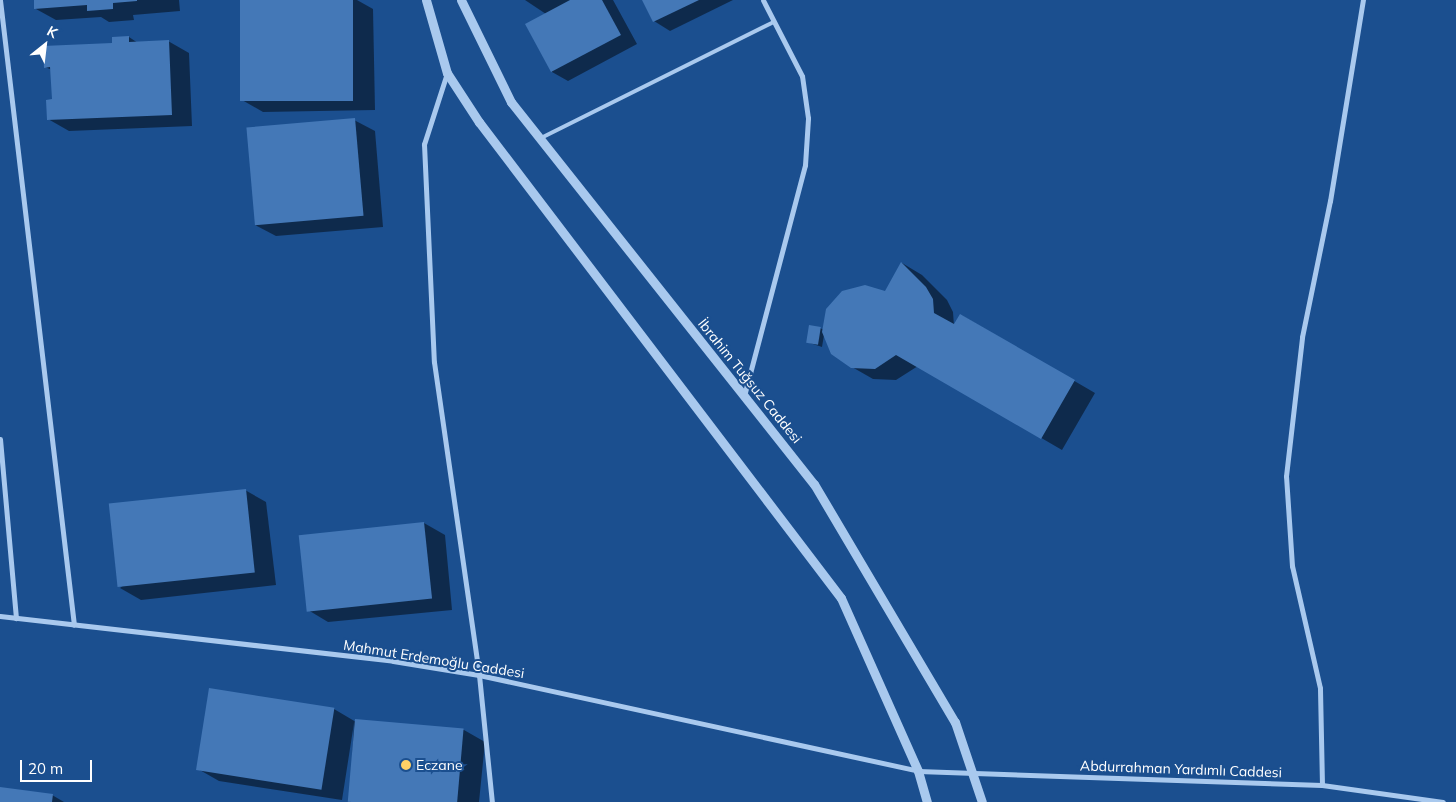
<!DOCTYPE html>
<meta charset="utf-8">
<style>
body{margin:0}
#map{position:relative;width:1456px;height:802px;overflow:hidden;background:#1b4f8f;font-family:Mulish,sans-serif}
div>[style]{position:absolute}
[style*='--x']{left:calc(var(--x)*1px);top:calc(var(--y)*1px);width:calc(var(--w)*1px);rotate:calc(var(--a)*1deg)}
.shadow>*{inset:0;background:#0007}
.building>*{inset:0;background:#4478b7;transform-origin:0 0}
.service>*{height:4px;margin:-2px;padding:0 2px;transform-origin:2px;border-radius:2px;background:#a9c9ee}
.minor>*{height:5px;margin:-2.5px;padding:0 2.5px;transform-origin:2.5px;border-radius:2.5px;background:#a9c9ee}
.tertiary>*{height:9px;margin:-4.5px;padding:0 4.5px;transform-origin:4.5px;border-radius:4.5px;background:#a9c9ee}
.dots>*{width:14px;height:14px;translate:-50% -50%;box-sizing:border-box;border:2px solid #1b4f8f;border-radius:50%}
span{translate:-50% -50%;white-space:nowrap;text-align:center;line-height:1.15;-webkit-text-stroke:4px #1b4f8f;paint-order:stroke}
.street-label{font-size:14px;color:#fff}
.poi-label{font-size:14px;color:#fff}
.left{translate:0 -50%;text-align:left}
.north{position:absolute;left:20px;top:20px;width:50px;height:50px;-webkit-text-stroke:4px #1b4f8f;paint-order:stroke;rotate:29deg;font-size:14px;font-weight:700;line-height:20px;text-align:center;color:#fff}
.north::after{content:'';display:block;margin:auto;width:18px;height:22px;background:#fff;clip-path:polygon(50% 0,100% 100%,50% 72%,0 100%)}
.scale{position:absolute;left:20px;top:760px;width:72px;height:22px;box-sizing:border-box;border:2px solid #fff;border-top:0;padding-left:6px;font-size:15px;line-height:18px;white-space:nowrap;color:#fff;-webkit-text-stroke:4px #1b4f8f;paint-order:stroke}
</style>
<div id="map">
<div class="shadow">
<i style="clip-path:polygon(35px 0,179px 0,180px 11px,133px 15px,134px 20px,109px 22px,101px 17px,56px 20px,36px 9px)"></i>
<i style="clip-path:polygon(241px 0,357px 0,373px 9px,375px 110px,263px 112px,242px 100px)"></i>
<i style="clip-path:polygon(525px 0,613px 0,637px 44px,568px 81px,552px 72px,546px 14px)"></i>
<i style="clip-path:polygon(644px 0,733px 0,670px 31px,654px 21px)"></i>
<i style="clip-path:polygon(129px 37px,138px 43px,168px 41px,189px 53px,192px 126px,69px 131px,48px 119px,53px 101px,52px 70px,45px 67px)"></i>
<i style="clip-path:polygon(354px 120px,375px 131px,383px 227px,276px 236px,255px 225px)"></i>
<i style="clip-path:polygon(902px 263px,922px 275px,947px 300px,953px 312px,954px 326px,961px 315px,1095px 393px,1062px 450px,918px 366px,896px 380px,873px 379px,852px 367px,824px 335px,822px 347px,807px 342px,820px 328px,824px 330px,885px 293px)"></i>
<i style="clip-path:polygon(245px 490px,266px 502px,276px 585px,141px 600px,120px 588px)"></i>
<i style="clip-path:polygon(424px 523px,445px 535px,452px 610px,328px 622px,308px 610px)"></i>
<i style="clip-path:polygon(210px 690px,334px 709px,356px 722px,464px 730px,485px 742px,479px 802px,350px 802px,354px 723px,342px 800px,219px 781px,198px 769px)"></i>
<i style="clip-path:polygon(0 788px,52px 795px,64px 802px,0 802px)"></i>
</div>
<div class="building">
<i style="clip-path:polygon(34px 0,137px 0,137px 1px,113px 3px,113px 9px,87px 11px,87px 5px,34px 9px)"></i>
<i style="left:240px;top:0;width:113px;height:101px"></i>
<i style="clip-path:polygon(570px 0,602px 0,621px 35px,551px 72px,525px 24px)"></i>
<i style="clip-path:polygon(642px 0,699px 0,653px 22px)"></i>
<i style="clip-path:polygon(129px 36px,129px 42px,169px 40px,172px 115px,47px 120px,46px 100px,52px 99px,50px 67px,44px 68px,43px 46px,112px 43px,112px 37px)"></i>
<i style="left:355px;top:118px;width:98px;height:109px;rotate:85deg"></i>
<i style="clip-path:polygon(901px 262px,926px 287px,933px 299px,934px 313px,954px 324px,960px 314px,1075px 380px,1041px 439px,896px 355px,875px 369px,851px 368px,831px 354px,822px 332px,826px 309px,842px 291px,865px 285px,885px 291px)"></i>
<i style="left:809px;top:325px;width:12px;height:18px;rotate:9deg"></i>
<i style="left:246px;top:489px;width:84px;height:138px;rotate:84deg"></i>
<i style="left:424px;top:522px;width:77px;height:126px;rotate:84deg"></i>
<i style="left:209px;top:688px;width:127px;height:83px;rotate:9deg"></i>
<i style="left:355px;top:719px;width:109px;height:83px;rotate:5deg"></i>
<i style="clip-path:polygon(0 787px,53px 794px,52px 802px,0 802px)"></i>
</div>
<div class="service">
<i style="--x:541;--y:138;--w:260;--a:-26.5"></i>
</div>
<div class="minor">
<i style="--x:0;--y:0;--w:629;--a:83.25"></i>
<i style="--x:447;--y:73;--w:75;--a:107.9"></i>
<i style="--x:424;--y:144;--w:218;--a:87.4"></i>
<i style="--x:434;--y:362;--w:316;--a:81.8"></i>
<i style="--x:479;--y:675;--w:128;--a:84.2"></i>
<i style="--x:744;--y:396;--w:239;--a:-75.2"></i>
<i style="--x:805;--y:165;--w:47;--a:-86.3"></i>
<i style="--x:808;--y:118;--w:42;--a:-98.1"></i>
<i style="--x:802;--y:76;--w:85;--a:-117.2"></i>
<i style="--x:0;--y:439;--w:180;--a:84.9"></i>
<i style="--x:0;--y:616;--w:396;--a:6.5"></i>
<i style="--x:393;--y:661;--w:87;--a:9.2"></i>
<i style="--x:479;--y:675;--w:449;--a:12.3"></i>
<i style="--x:918;--y:771;--w:404;--a:2"></i>
<i style="--x:1322;--y:785;--w:122;--a:8"></i>
<i style="--x:1322;--y:785;--w:97;--a:-91.2"></i>
<i style="--x:1320;--y:688;--w:125;--a:-102.9"></i>
<i style="--x:1292;--y:566;--w:90;--a:-93.8"></i>
<i style="--x:1286;--y:476;--w:140;--a:-83.4"></i>
<i style="--x:1302;--y:337;--w:139;--a:-78.4"></i>
<i style="--x:1330;--y:201;--w:204;--a:-80.7"></i>
</div>
<div class="tertiary">
<i style="--x:426;--y:0;--w:76;--a:74"></i>
<i style="--x:447;--y:73;--w:59;--a:56.9"></i>
<i style="--x:479;--y:122;--w:598;--a:52.75"></i>
<i style="--x:841;--y:598;--w:189;--a:66"></i>
<i style="--x:918;--y:771;--w:32;--a:74"></i>
<i style="--x:461;--y:0;--w:114;--a:63.9"></i>
<i style="--x:511;--y:102;--w:488;--a:51.6"></i>
<i style="--x:814;--y:484;--w:277;--a:59.4"></i>
<i style="--x:955;--y:722;--w:84;--a:71.4"></i>
</div>
<div class="dots">
<i style="left:406px;top:765px;background:#ffd166"></i>
</div>
<div class="street-label">
<span style="left:750px;top:381px;rotate:51deg">İbrahim Tuğsuz Caddesi</span>
<span style="left:434px;top:659px;rotate:9deg">Mahmut Erdemoğlu Caddesi</span>
<span style="left:1181px;top:769px;rotate:2deg">Abdurrahman Yardımlı Caddesi</span>
</div>
<div class="poi-label">
<span class="left" style="left:416px;top:765px">Eczane</span>
</div>
<div class="north">K</div>
<div class="scale">20 m</div>
</div>
